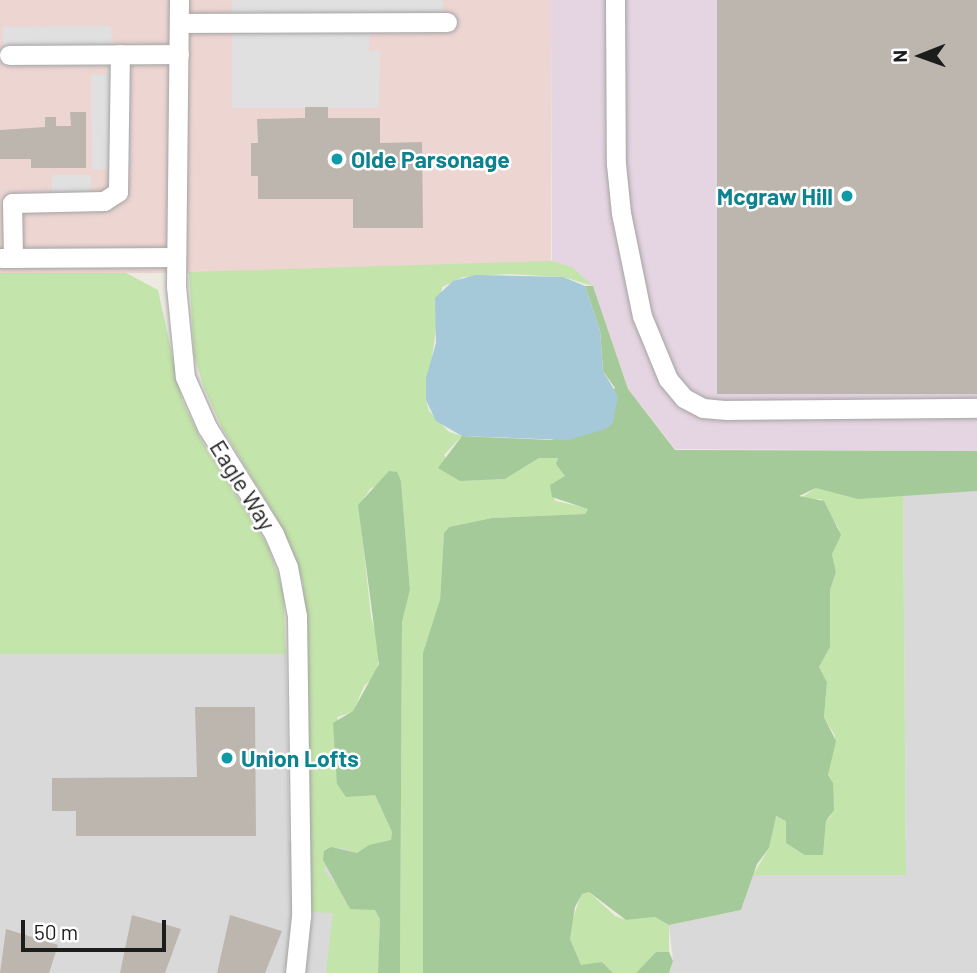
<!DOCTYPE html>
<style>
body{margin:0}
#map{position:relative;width:977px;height:973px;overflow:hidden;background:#edeae2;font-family:Barlow,sans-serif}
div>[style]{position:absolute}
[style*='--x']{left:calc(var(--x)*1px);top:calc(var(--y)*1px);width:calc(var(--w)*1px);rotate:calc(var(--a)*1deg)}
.residential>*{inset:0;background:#dad9d9}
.commercial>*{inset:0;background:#edd5d2;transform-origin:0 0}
.industrial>*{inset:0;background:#e5d4e1}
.grass>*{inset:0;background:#c3e4aa}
.forest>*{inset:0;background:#a4ca99}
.parking>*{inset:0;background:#e0e0e0;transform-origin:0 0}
.water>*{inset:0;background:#a5c9d8}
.building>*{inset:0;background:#bdb6af;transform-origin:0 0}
.roads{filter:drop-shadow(0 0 2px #a3a3a3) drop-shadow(0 0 2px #a3a3a3)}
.minor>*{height:19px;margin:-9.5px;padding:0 9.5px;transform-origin:9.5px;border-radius:9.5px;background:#fff}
.dots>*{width:19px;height:19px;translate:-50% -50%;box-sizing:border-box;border:4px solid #fff;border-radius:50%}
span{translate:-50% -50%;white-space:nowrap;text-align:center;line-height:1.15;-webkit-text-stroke:5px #fff;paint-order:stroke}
.culture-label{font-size:23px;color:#0d838f;font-weight:700}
.left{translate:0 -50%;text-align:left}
.right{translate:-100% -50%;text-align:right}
.street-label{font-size:23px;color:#1c1c1c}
.north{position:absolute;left:886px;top:21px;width:70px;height:70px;-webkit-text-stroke:5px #fff;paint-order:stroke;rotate:269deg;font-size:19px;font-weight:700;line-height:28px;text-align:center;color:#1c1c1c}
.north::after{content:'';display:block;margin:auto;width:24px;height:32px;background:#1c1c1c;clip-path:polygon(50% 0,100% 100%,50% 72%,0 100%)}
.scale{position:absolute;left:21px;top:920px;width:145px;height:32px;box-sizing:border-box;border:4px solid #1c1c1c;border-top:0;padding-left:9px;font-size:21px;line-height:24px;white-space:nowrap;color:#1c1c1c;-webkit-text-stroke:5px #fff;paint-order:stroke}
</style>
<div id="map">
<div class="residential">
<i style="clip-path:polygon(977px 491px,977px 973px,669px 973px,673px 961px,669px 925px,741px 910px,753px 875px,906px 875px,903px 494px)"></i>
<i style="clip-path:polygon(0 654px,286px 654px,289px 842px,391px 841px,378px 973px,0 973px)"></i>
</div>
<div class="commercial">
<i style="left:0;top:0;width:551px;height:273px"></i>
</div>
<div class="industrial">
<i style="clip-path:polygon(551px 0,977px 0,977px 451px,675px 449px,628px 389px,593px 286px,571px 267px,552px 261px)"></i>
</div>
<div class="grass">
<i style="clip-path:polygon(552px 261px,572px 267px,593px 286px,563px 277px,508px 274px,463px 277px,442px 287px,426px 400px,429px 411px,449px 432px,462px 436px,444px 455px,460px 481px,505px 479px,539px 458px,558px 458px,565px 477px,551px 491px,555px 501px,588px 508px,585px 514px,492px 518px,449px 527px,444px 533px,440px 600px,431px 638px,425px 645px,423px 973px,400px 973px,402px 622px,410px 590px,401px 481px,371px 488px,359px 505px,371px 617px,381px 652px,375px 676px,364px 686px,353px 712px,337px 717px,368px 792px,375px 795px,392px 832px,391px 841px,369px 845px,357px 853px,339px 847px,324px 870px,342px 892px,345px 902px,375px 910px,380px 919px,378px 973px,326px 973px,333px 913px,310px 912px,303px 583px,279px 522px,222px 428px,204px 388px,194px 355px,189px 272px)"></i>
<i style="clip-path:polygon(0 273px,126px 273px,158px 290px,182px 400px,200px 438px,268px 546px,283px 590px,286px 654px,0 654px)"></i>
<i style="clip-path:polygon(816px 488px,884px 496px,903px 494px,906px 875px,753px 875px,769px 848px,775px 816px,786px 821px,790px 833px,812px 853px,823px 854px,826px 821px,831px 816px,833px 783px,828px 775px,835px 736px,824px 717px,827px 682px,819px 667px,830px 647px,830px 590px,836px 572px,832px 554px,839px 529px,821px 499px,799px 499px)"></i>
<i style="clip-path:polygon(589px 892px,615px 916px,626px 920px,655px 917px,669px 925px,669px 952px,656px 952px,636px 973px,613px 973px,602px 962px,581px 966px,570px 939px,572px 922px,581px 894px)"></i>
</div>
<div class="forest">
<i style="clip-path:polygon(585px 286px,593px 286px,628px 389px,675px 450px,977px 451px,977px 491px,858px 499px,816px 488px,799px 496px,824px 501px,841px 535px,832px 554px,836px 572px,830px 590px,830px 647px,819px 667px,827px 682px,824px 717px,836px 741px,828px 775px,833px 783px,834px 810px,826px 821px,823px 855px,805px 855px,786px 843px,786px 821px,776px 816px,769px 848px,757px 864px,741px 910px,669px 925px,655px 917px,626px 920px,589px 892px,582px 894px,575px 907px,570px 939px,581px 965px,602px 962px,613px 973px,423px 973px,423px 653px,440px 600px,444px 533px,449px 527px,492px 518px,585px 514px,588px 509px,552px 497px,550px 485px,565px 476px,556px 464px,558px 458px,539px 458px,505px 479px,460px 481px,438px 468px,462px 436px,552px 440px,615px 388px,603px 371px,600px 330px)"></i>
<i style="clip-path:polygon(389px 471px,397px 472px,401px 481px,410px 590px,402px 622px,400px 973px,378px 973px,380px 919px,375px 910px,350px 909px,323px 860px,324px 851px,331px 847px,357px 853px,369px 845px,391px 840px,392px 832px,375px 795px,346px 797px,337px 784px,333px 723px,353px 711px,379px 664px,358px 505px)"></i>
<i style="clip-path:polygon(656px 952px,669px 952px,673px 961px,669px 973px,636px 973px)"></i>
</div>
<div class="parking">
<i style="clip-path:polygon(232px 0,443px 0,443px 32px,370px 33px,369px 51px,380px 51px,379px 108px,232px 108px)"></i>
<i style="clip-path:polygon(111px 26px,112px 46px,130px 45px,130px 169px,92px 170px,91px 75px,107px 75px,107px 65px,3px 66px,3px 27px)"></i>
<i style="left:52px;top:175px;width:39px;height:18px"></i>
</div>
<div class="water">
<i style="clip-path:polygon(476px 275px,563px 277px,585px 286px,600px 330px,603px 371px,618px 396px,613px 423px,606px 429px,568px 440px,462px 436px,436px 421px,426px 400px,426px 378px,436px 343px,435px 298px,453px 281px)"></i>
</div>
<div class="building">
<i style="left:717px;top:0;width:260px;height:394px"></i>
<i style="clip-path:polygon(305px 107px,328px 107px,328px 118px,380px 118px,380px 143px,422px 142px,423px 228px,353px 228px,353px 199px,258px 199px,258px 176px,251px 176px,251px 143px,258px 143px,257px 119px,305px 118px)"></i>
<i style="clip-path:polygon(70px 112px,86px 112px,86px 168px,31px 168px,31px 159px,0 159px,0 130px,45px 127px,45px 117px,56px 117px,56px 126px,71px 126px)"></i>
<i style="clip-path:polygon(195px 707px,255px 707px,256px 836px,76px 836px,76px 811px,52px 811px,52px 778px,197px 777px)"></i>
<i style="clip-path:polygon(132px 915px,181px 929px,165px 973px,120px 973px)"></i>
<i style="clip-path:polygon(230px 915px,282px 931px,265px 973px,217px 973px)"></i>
<i style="clip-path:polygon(6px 929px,58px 945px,49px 973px,0 973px)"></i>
</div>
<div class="roads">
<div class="minor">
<i style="--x:179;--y:0;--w:286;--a:90.6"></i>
<i style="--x:176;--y:286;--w:91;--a:84.4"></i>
<i style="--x:185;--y:377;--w:55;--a:66.3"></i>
<i style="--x:207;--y:427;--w:126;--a:57.9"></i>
<i style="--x:274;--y:534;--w:36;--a:67"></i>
<i style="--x:288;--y:567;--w:50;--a:79.6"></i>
<i style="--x:297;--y:616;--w:300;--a:89.2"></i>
<i style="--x:301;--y:916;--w:57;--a:96"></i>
<i style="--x:615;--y:0;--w:164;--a:89.7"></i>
<i style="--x:616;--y:164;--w:49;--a:84.2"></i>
<i style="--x:621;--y:213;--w:105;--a:78.5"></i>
<i style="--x:642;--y:316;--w:68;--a:67.6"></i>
<i style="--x:668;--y:379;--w:25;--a:50"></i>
<i style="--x:684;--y:398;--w:21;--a:28"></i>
<i style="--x:703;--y:408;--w:24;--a:5"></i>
<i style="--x:727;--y:410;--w:250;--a:-0.5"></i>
<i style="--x:179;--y:23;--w:268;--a:-0.2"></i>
<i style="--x:9;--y:55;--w:170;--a:-0.3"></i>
<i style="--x:1;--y:258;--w:175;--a:-0.3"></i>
<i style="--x:13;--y:258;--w:55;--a:-91"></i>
<i style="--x:12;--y:203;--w:92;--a:-1.2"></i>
<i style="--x:104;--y:201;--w:17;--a:-33"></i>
<i style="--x:118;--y:192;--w:138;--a:-89.2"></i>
</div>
</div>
<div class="dots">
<i style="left:337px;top:159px;background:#0f9aa8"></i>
<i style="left:847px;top:196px;background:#0f9aa8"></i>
<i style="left:227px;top:758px;background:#0f9aa8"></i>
</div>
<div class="culture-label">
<span class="left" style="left:351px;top:159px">Olde Parsonage</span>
<span class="right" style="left:833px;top:196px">Mcgraw Hill</span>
<span class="left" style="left:241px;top:758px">Union Lofts</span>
</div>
<div class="street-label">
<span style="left:243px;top:485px;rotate:58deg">Eagle Way</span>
</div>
<div class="north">N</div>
<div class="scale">50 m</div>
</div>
